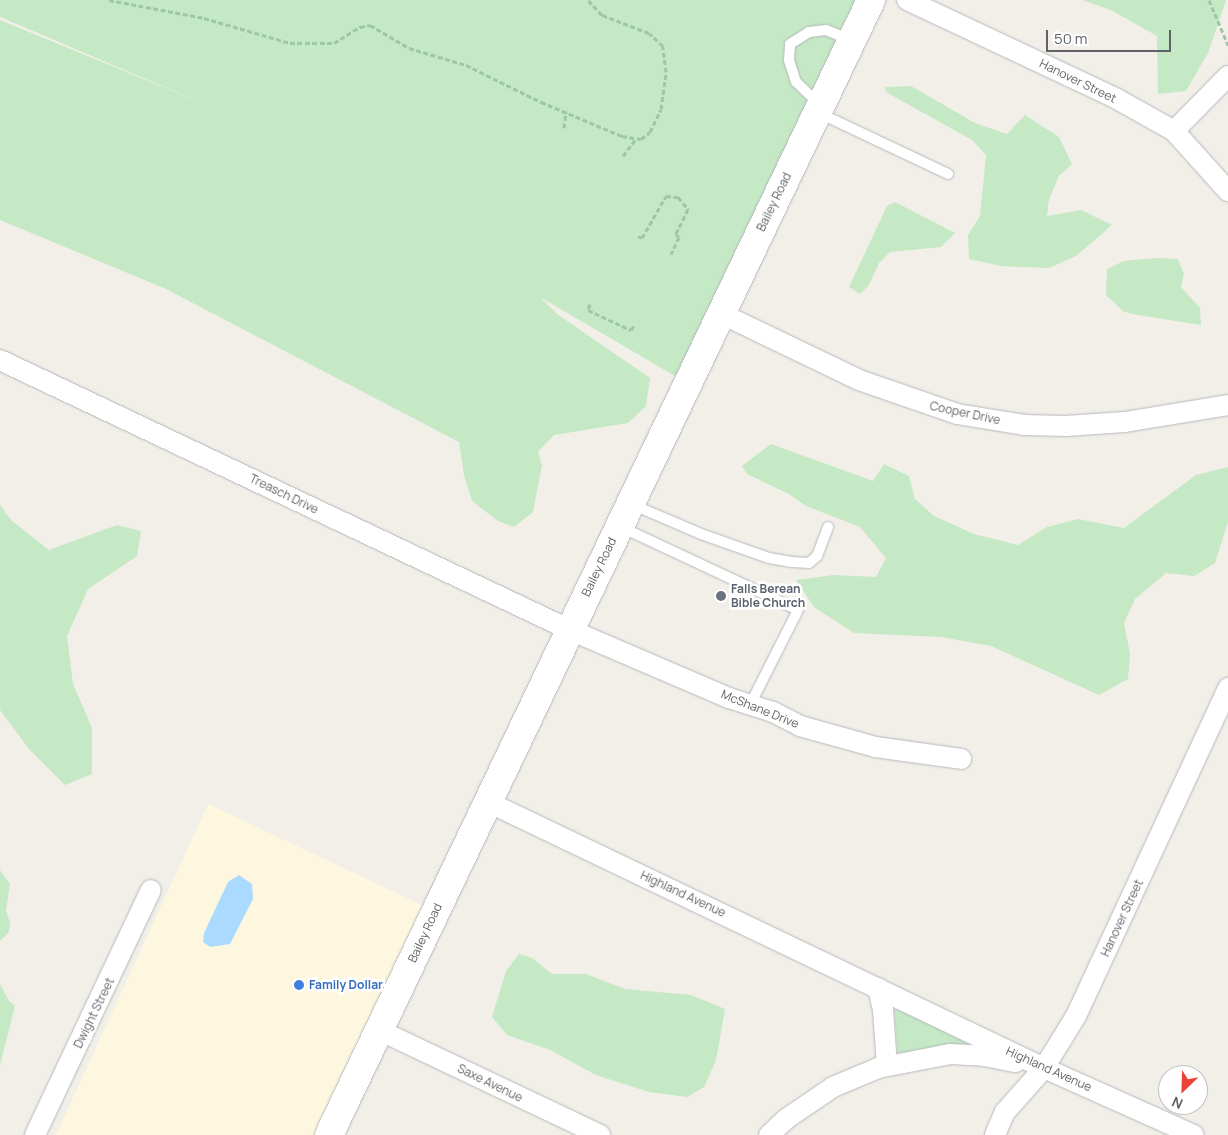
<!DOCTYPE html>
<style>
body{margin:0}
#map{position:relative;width:1228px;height:1135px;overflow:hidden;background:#f1efe8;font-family:Manrope,sans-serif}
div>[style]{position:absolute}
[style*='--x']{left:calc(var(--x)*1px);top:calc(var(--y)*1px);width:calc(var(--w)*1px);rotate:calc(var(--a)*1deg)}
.commercial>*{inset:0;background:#fef7e0}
.green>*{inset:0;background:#c5e8c5}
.water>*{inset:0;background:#aadaff}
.path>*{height:3px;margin-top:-1.5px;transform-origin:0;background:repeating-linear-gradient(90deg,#9cc7a9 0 5px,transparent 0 7.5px)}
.roads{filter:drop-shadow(0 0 1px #b5b8bc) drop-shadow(0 0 1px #b5b8bc)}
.lane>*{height:10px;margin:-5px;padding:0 5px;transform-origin:5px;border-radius:5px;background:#fff}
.street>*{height:20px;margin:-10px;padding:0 10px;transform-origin:10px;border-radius:10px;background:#fff}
.secondary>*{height:28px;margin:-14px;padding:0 14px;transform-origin:14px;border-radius:14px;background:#fff}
.dots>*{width:14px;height:14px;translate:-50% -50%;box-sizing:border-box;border:2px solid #fff;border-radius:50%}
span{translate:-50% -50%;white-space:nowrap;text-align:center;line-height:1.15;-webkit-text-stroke:5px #fff;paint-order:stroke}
.street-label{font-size:12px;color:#5f6368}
.worship-label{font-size:12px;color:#5b616d;font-weight:700}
.left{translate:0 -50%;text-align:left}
.shop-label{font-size:12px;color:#366cbe;font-weight:700}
.north{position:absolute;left:1158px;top:1065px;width:50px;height:50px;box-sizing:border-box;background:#fff;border:1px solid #bfc1c3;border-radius:50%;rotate:204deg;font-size:14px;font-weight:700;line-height:20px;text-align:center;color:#5f6368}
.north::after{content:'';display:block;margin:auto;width:18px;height:22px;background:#ea4335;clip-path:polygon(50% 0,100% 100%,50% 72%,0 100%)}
.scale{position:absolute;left:1046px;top:30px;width:125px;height:22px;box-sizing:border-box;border:2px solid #5f6368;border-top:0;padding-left:6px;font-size:15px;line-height:18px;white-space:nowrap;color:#5f6368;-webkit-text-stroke:4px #fff;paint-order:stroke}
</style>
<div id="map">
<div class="commercial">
<i style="clip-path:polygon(208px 804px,428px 908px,318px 1135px,56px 1135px)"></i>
</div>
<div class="green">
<i style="clip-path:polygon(0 0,871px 0,687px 383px,540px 297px,557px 314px,650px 378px,646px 406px,628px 423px,554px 435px,538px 452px,542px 465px,533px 512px,514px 527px,498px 521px,472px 501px,464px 475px,459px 442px,166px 289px,0 220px,0 20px,214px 108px,0 17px)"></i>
<i style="clip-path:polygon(1082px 0,1226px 0,1208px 53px,1186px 91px,1158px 94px,1157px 36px,1111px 10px)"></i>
<i style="clip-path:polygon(911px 86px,975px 123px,1007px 134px,1025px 115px,1059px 137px,1072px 164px,1059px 176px,1049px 199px,1047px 216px,1081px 210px,1112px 225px,1076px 256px,1049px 268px,1001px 266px,969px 259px,968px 235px,980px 216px,986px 155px,972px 140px,886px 92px,885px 87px)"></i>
<i style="clip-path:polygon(895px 202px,955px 233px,941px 247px,890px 252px,879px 263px,869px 285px,860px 294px,849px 287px,887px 206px)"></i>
<i style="clip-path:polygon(1155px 258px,1178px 259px,1184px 274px,1181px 287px,1200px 308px,1201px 325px,1132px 314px,1123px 311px,1106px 295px,1107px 269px,1124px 261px)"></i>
<i style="clip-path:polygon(771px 444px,873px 481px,884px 464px,909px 476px,915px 499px,934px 516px,974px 534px,1018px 545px,1047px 527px,1078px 519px,1124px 528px,1196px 475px,1228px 467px,1228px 522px,1215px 563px,1194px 576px,1166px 573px,1135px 599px,1124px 623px,1130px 654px,1128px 679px,1099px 695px,991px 646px,941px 637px,854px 633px,814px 607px,796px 580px,834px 575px,876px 577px,886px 558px,860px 527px,806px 506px,789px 494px,747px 474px,742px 466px)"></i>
<i style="clip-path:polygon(0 505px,11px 520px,49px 550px,117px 525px,141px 531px,137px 556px,88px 589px,67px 636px,73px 684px,92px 728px,92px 774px,65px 785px,29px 749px,0 710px)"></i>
<i style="clip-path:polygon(0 870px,10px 884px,6px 911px,10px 922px,9px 932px,0 941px)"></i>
<i style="clip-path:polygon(519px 954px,532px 958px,552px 974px,586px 974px,625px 989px,691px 995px,725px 1009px,716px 1060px,704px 1087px,687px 1097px,649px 1092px,596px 1075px,550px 1050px,507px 1035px,492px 1017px,506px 971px)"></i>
<i style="clip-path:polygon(0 984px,9px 1001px,15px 1006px,0 1065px)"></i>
<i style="clip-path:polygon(898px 1009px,964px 1040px,966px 1045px,898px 1057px,894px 1011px)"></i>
</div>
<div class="water">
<i style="clip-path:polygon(239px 875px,252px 884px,253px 899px,230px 944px,210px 947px,203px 942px,204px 933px,228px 882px)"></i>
</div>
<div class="path">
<i style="--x:109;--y:0;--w:97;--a:10.7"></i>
<i style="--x:204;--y:18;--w:90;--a:16.2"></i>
<i style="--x:290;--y:43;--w:44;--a:0"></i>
<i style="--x:334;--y:43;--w:31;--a:-32"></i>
<i style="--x:360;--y:27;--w:10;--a:-11"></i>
<i style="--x:370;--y:25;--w:45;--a:30.5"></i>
<i style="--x:409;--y:48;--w:59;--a:16.6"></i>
<i style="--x:466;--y:65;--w:84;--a:26.3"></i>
<i style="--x:541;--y:102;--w:88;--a:22.8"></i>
<i style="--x:622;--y:136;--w:19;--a:9"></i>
<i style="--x:641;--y:139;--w:11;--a:-38"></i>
<i style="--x:650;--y:132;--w:25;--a:-64"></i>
<i style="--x:661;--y:109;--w:37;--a:-82"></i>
<i style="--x:666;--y:72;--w:26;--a:-97"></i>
<i style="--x:663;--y:46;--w:19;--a:-137"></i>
<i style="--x:649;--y:33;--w:50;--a:-159"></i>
<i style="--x:602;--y:15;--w:21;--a:-133"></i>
<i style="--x:1209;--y:0;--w:49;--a:67.1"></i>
<i style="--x:564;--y:128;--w:17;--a:-83"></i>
<i style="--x:623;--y:156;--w:20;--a:-53"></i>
<i style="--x:638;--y:236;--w:4;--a:27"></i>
<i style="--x:642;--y:238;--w:48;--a:-60.3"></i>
<i style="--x:666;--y:196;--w:12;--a:5"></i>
<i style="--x:678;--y:197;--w:16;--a:50"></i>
<i style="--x:688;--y:209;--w:28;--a:116"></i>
<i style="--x:676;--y:234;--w:4;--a:45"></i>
<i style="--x:679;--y:237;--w:19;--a:115"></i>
<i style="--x:590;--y:304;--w:6;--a:108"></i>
<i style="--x:588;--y:310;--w:47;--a:24.9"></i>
<i style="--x:631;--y:330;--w:6;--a:-59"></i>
</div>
<div class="roads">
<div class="lane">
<i style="--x:819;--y:104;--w:32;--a:-136"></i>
<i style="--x:796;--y:82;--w:23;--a:-108"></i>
<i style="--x:789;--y:60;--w:16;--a:-86"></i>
<i style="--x:790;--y:44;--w:22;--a:-32"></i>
<i style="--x:809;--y:32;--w:17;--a:-7"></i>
<i style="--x:826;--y:30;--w:27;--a:22"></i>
<i style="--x:817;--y:112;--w:145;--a:25.3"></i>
<i style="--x:631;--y:504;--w:76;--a:23.2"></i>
<i style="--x:701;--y:534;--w:72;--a:19.4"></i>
<i style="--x:769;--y:558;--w:23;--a:10"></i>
<i style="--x:792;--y:562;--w:17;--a:3"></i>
<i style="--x:809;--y:563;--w:11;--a:-41"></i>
<i style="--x:817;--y:556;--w:31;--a:-69"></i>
<i style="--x:621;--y:527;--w:195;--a:25.1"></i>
<i style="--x:798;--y:610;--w:106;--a:116.8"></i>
</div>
<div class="street">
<i style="--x:907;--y:0;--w:232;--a:25.2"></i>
<i style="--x:1117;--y:99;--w:65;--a:29.3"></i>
<i style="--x:1174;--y:131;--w:81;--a:48"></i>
<i style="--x:1174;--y:131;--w:77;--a:-45.5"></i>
<i style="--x:720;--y:313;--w:154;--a:25.7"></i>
<i style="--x:859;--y:380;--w:104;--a:19.1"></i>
<i style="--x:957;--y:414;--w:68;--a:9.3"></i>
<i style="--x:1024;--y:425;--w:42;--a:1.4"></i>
<i style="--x:1066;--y:426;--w:59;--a:-3.9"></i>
<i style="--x:1125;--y:422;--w:104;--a:-9.4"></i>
<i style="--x:0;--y:360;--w:628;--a:25.34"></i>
<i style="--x:568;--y:629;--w:175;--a:23.2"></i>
<i style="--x:729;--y:698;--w:46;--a:17.7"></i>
<i style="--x:773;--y:712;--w:30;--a:27"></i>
<i style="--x:800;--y:726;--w:78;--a:15.6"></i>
<i style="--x:875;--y:747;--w:87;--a:7.9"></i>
<i style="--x:488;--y:802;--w:616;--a:25.57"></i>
<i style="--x:1044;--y:1068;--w:164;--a:24.1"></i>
<i style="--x:878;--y:988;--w:23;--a:77"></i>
<i style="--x:883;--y:1010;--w:56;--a:85.9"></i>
<i style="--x:379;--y:1030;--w:245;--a:25.4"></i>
<i style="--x:35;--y:1135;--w:271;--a:-64.7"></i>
<i style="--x:769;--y:1135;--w:23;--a:-43"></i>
<i style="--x:786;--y:1119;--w:57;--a:-34.2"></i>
<i style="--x:833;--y:1087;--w:49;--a:-22.9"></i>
<i style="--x:878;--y:1068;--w:73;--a:-11"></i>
<i style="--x:950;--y:1054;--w:34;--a:3"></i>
<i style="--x:984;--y:1056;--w:32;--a:11"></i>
<i style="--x:995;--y:1135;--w:25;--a:-67"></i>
<i style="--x:1005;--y:1112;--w:59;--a:-48.4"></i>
<i style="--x:1044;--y:1068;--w:61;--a:-58.4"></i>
<i style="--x:1076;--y:1016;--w:362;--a:-65.1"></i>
</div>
<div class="secondary">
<i style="--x:329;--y:1135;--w:1258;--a:-64.47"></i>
</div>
</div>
<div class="dots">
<i style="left:721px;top:596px;background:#6b7280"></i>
<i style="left:299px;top:985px;background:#3f7fe0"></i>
</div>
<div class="street-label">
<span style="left:1078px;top:81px;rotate:26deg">Hanover Street</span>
<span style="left:774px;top:202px;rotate:-64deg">Bailey Road</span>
<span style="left:965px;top:413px;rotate:12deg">Cooper Drive</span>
<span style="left:284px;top:494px;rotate:26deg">Treasch Drive</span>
<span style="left:599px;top:567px;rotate:-64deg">Bailey Road</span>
<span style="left:760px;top:709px;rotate:22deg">McShane Drive</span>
<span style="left:683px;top:894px;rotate:25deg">Highland Avenue</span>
<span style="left:1122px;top:918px;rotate:-65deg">Hanover Street</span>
<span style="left:425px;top:933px;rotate:-65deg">Bailey Road</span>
<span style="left:94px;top:1013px;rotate:-64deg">Dwight Street</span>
<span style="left:1049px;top:1069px;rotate:24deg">Highland Avenue</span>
<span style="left:490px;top:1083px;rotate:26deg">Saxe Avenue</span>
</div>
<div class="worship-label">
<span class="left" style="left:731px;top:596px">Falls Berean<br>Bible Church</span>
</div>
<div class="shop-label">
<span class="left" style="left:309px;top:985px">Family Dollar</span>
</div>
<div class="north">N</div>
<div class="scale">50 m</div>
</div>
